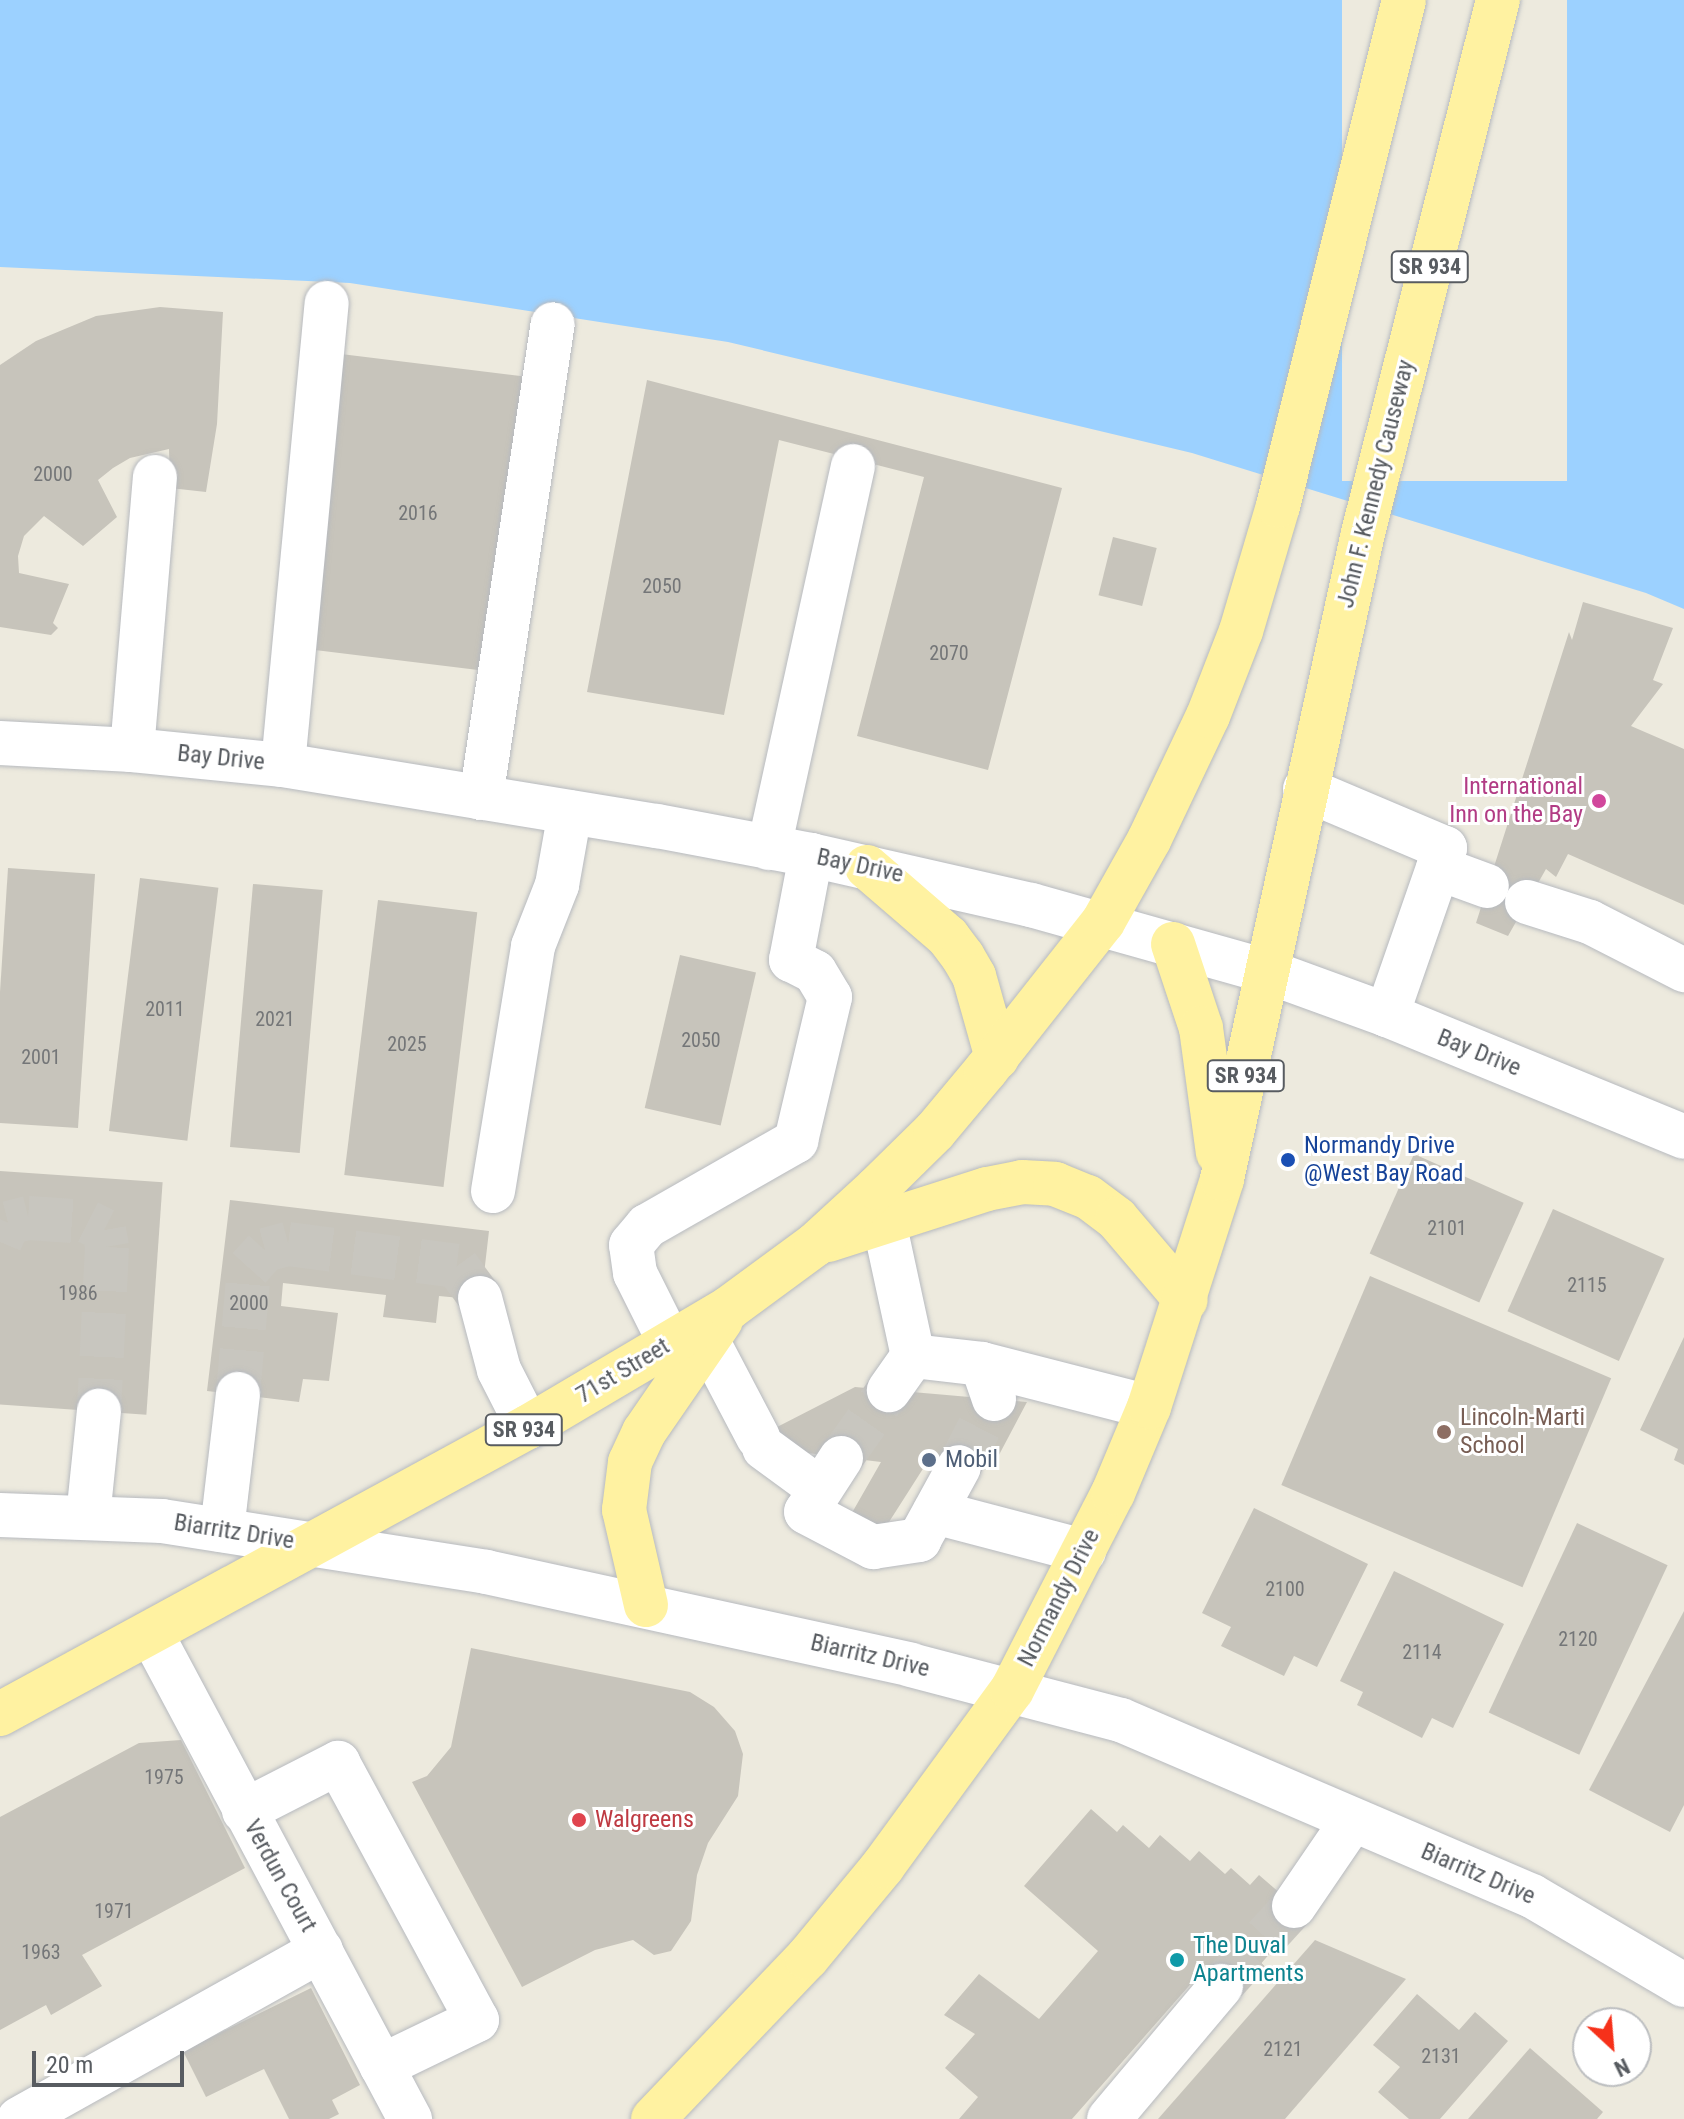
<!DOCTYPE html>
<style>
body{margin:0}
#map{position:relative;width:1684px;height:2119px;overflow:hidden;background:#edeade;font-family:"Roboto Condensed",sans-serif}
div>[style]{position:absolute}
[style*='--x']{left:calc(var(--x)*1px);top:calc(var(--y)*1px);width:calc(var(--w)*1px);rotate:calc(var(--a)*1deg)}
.water>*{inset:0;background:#9cd1ff}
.pier>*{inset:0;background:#edeade;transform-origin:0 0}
.building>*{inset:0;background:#c7c4bb;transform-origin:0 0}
.minor-tunnel>*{height:44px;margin-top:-22px;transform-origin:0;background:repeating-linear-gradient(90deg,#c8c6bf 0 44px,transparent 0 66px)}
.roads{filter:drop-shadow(0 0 2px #b7babf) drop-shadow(0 0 2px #b7babf)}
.minor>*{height:44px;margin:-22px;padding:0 22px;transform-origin:22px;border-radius:22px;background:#fff}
.major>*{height:44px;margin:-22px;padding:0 22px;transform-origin:22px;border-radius:22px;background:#fff2a1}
.dots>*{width:22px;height:22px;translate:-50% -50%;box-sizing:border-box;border:4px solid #fff;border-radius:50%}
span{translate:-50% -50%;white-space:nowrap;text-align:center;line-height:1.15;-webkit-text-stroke:6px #fff;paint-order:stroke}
.number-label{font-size:20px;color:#747678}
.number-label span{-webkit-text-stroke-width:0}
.shield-label span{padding:2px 6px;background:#fff;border:2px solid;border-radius:6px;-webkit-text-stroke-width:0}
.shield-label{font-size:22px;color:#585c61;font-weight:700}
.street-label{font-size:24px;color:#585c61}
.hotel-label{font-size:24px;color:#b23c85}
.right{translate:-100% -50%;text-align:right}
.transit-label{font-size:24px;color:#164399}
.left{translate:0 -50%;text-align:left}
.education-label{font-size:24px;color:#785e54}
.service-label{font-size:24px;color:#4e5e75}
.health-label{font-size:24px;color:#be3a42}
.culture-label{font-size:24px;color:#0d838f}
.north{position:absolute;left:1572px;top:2007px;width:80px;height:80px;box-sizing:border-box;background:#fff;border:2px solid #bcbec0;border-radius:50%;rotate:154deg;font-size:22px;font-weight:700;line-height:32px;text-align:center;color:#585c61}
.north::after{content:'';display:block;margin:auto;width:28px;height:36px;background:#f6311a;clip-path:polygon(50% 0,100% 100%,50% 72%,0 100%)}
.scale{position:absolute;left:32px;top:2051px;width:152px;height:36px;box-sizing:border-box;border:4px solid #585c61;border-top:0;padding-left:10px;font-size:24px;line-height:28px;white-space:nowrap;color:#585c61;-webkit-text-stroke:6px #fff;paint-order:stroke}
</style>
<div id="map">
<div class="water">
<i style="clip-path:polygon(0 0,1684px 0,1684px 609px,1646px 593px,1192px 453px,728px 342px,350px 283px,0 267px)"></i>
</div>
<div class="pier">
<i style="left:1342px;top:0;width:225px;height:481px"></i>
</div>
<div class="building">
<i style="clip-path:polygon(160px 307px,223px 312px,217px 424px,206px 492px,170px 488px,169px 449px,130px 458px,113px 468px,98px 480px,117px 517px,83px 546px,44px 516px,24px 536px,18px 556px,19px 573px,69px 584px,53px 623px,58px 628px,51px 635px,0 627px,0 365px,36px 341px,96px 316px)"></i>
<i style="left:341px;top:354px;width:191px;height:297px;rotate:7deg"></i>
<i style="clip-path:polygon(647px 380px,1062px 488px,988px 770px,857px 736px,924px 477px,779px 440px,724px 715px,587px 692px)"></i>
<i style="left:1113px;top:537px;width:45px;height:60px;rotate:14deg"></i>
<i style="clip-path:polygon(1583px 602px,1673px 628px,1653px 680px,1663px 684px,1631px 726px,1684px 749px,1684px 905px,1568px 854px,1556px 877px,1546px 869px,1508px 936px,1476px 923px,1569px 632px,1572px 640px)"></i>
<i style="clip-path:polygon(8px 868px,95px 874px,78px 1128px,0 1123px,0 992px)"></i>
<i style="left:140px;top:878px;width:79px;height:255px;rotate:7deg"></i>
<i style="left:253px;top:884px;width:70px;height:264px;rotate:5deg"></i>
<i style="left:378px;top:900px;width:100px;height:277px;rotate:7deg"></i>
<i style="left:680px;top:955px;width:78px;height:157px;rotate:13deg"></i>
<i style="left:1414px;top:1154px;width:120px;height:109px;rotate:24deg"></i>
<i style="left:0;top:1171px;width:163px;height:233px;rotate:4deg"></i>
<i style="clip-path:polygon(230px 1200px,489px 1231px,481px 1300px,439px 1296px,436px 1323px,383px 1317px,386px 1295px,283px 1283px,281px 1306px,338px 1313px,329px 1381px,303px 1379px,299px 1402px,207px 1391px)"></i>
<i style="left:1553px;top:1209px;width:122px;height:112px;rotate:24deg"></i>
<i style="left:1370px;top:1276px;width:262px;height:227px;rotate:23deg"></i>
<i style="clip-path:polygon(1684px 1337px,1684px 1465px,1674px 1460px,1678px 1449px,1640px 1430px)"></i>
<i style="clip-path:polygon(855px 1387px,1027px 1402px,991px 1470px,926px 1464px,882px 1533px,849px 1518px,881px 1462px,742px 1445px)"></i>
<i style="clip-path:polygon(1254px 1508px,1368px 1564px,1317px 1667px,1294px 1656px,1284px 1676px,1221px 1646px,1231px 1627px,1202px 1613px)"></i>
<i style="left:1577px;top:1523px;width:100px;height:209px;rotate:25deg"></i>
<i style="clip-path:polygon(1394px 1571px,1504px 1624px,1453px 1728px,1432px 1718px,1422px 1738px,1357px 1705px,1363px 1692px,1340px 1681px)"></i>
<i style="clip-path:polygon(1684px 1611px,1684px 1805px,1670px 1832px,1589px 1790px)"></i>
<i style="clip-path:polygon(471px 1648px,690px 1692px,714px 1707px,735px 1731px,743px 1754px,738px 1796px,708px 1843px,697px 1875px,691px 1921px,671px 1951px,654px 1955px,633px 1940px,595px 1950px,522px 1987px,412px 1782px,427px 1776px,451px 1747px)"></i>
<i style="clip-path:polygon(181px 1740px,245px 1868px,82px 1955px,102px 1986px,51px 2015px,46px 2005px,0 2030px,0 1817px,139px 1743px)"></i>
<i style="clip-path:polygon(1091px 1809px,1117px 1832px,1123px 1825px,1149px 1848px,1160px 1835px,1190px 1861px,1199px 1851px,1225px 1874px,1231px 1868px,1250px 1885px,1259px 1875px,1304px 1914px,1233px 1996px,1203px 1970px,1072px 2119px,959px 2119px,978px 2097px,945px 2068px,975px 2034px,944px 2015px,979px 1974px,1039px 2019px,1098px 1951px,1024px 1886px)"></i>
<i style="clip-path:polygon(1315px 1940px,1406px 1979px,1285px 2119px,1158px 2119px)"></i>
<i style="clip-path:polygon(311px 1988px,360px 2085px,332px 2100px,339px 2114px,329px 2119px,289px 2119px,264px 2069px,206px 2097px,183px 2051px)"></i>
<i style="clip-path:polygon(1417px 1994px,1459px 2030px,1475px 2012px,1508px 2041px,1440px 2119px,1409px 2119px,1378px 2092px,1400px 2067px,1373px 2045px)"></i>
<i style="clip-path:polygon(1530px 2048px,1603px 2112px,1597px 2119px,1468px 2119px)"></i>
</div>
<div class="minor-tunnel">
<i style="--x:0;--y:1242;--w:21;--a:-67"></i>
<i style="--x:8;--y:1223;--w:21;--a:-14"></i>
<i style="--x:28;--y:1218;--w:60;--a:3.8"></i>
<i style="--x:88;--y:1222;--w:18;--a:27"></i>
<i style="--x:104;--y:1230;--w:17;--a:80"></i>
<i style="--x:107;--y:1247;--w:164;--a:92.8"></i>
<i style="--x:238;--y:1394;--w:126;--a:-85"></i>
<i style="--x:249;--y:1268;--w:24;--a:-48"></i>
<i style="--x:265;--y:1250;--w:24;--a:-15"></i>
<i style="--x:288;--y:1244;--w:170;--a:7.4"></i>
<i style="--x:457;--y:1266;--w:39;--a:54"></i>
<i style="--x:841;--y:1458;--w:83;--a:-54.8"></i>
<i style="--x:959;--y:1467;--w:76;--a:-62.8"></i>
<i style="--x:1221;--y:1986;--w:108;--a:-47.6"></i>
</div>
<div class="roads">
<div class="minor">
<i style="--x:0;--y:743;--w:132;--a:3"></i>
<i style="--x:132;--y:750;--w:152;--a:5.7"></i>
<i style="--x:283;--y:765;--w:379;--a:9.3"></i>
<i style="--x:657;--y:826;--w:157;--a:10.7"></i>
<i style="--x:811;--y:855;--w:226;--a:12.8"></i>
<i style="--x:1031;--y:905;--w:244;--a:15.7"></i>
<i style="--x:1266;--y:971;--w:129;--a:20"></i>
<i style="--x:1387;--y:1015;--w:321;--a:22.3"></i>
<i style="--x:132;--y:750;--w:274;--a:-85.2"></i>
<i style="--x:283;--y:765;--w:464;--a:-84.6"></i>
<i style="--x:1305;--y:789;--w:152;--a:22.9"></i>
<i style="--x:1445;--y:848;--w:177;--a:109.2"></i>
<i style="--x:481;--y:798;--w:479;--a:-81.4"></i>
<i style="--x:769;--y:848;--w:391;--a:-77.6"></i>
<i style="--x:1438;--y:868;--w:52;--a:20.2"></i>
<i style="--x:1527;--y:902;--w:66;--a:17.6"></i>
<i style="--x:1590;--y:922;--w:106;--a:27.1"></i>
<i style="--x:493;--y:1191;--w:248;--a:-80.7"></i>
<i style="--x:533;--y:946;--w:66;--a:-68.5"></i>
<i style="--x:557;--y:885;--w:74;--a:-79.9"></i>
<i style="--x:884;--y:1222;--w:137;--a:77.8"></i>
<i style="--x:913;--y:1356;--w:42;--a:125.2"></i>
<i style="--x:480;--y:1298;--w:74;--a:75.2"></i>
<i style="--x:499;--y:1370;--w:64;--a:63"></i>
<i style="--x:707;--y:1340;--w:110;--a:62.3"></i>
<i style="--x:670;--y:1343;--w:78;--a:-116.6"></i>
<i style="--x:635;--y:1273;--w:28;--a:-98"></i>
<i style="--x:631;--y:1245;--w:25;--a:-50"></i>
<i style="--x:647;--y:1226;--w:172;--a:-29.7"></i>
<i style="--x:796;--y:1141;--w:148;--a:-76.7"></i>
<i style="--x:830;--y:997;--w:29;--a:-121"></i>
<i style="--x:815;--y:972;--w:27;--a:-153"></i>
<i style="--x:791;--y:960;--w:107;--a:-79.2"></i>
<i style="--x:913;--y:1356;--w:69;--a:6.6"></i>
<i style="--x:982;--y:1364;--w:37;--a:71"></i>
<i style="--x:982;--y:1364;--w:172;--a:14.4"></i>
<i style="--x:764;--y:1448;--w:69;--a:36.2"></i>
<i style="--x:841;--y:1458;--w:64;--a:122.9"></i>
<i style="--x:806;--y:1512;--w:76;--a:27.6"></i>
<i style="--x:873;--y:1547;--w:47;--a:-8.7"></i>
<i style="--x:919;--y:1540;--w:83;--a:-61.3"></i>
<i style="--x:935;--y:1512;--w:154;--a:14.7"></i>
<i style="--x:0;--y:1515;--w:162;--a:2.1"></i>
<i style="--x:162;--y:1521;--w:328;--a:8.9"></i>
<i style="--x:486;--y:1572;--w:435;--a:12.3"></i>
<i style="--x:911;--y:1665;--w:217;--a:14.7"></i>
<i style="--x:1121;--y:1720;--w:447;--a:23.2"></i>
<i style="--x:1532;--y:1896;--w:176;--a:30.4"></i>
<i style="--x:88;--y:1517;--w:107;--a:-84.1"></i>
<i style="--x:222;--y:1530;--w:137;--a:-83.3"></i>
<i style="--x:151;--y:1633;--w:551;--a:61.95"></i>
<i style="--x:244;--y:1811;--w:106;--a:-27.1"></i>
<i style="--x:338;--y:1763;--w:292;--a:61.6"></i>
<i style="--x:477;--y:2020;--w:106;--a:154.2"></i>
<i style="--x:1294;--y:1906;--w:103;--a:-55.7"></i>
<i style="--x:19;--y:2119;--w:346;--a:-29.2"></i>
<i style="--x:1109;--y:2119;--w:174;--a:-49.9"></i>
</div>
<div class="major">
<i style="--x:867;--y:867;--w:107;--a:40.8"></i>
<i style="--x:948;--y:937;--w:25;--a:53"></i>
<i style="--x:963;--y:957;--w:22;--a:60"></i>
<i style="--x:974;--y:976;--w:85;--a:74.3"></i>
<i style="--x:1173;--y:944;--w:89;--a:71.6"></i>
<i style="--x:1201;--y:1028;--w:126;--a:82.3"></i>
<i style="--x:828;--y:1240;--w:167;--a:-17.8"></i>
<i style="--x:987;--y:1189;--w:36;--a:-11"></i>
<i style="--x:1022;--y:1182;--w:33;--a:3"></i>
<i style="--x:1055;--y:1184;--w:35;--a:22"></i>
<i style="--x:1088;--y:1197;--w:36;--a:37"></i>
<i style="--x:1117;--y:1219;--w:106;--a:49.6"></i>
<i style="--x:646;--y:1605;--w:98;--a:-103"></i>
<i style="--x:624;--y:1510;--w:48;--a:-82.9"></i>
<i style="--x:630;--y:1462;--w:33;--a:-65"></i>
<i style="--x:644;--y:1432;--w:136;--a:-55.5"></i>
<i style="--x:0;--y:1714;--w:601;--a:-28.53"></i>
<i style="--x:528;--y:1427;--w:234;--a:-30.6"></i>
<i style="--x:729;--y:1308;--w:108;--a:-36.3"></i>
<i style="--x:816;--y:1244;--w:83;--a:-42.6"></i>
<i style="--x:877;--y:1188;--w:81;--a:-44.5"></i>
<i style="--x:935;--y:1131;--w:80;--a:-50.1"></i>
<i style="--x:986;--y:1070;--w:189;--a:-51.7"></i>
<i style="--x:1103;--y:922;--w:94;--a:-60.7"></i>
<i style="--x:1149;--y:840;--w:137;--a:-64.6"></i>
<i style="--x:1208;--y:716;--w:91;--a:-68.8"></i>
<i style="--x:1241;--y:631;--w:130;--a:-73.5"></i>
<i style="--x:1278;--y:506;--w:521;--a:-76.02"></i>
<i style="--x:653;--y:2119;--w:223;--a:-46.3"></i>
<i style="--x:807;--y:1958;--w:119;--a:-50.4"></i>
<i style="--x:883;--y:1866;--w:218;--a:-53.8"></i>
<i style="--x:1012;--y:1690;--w:221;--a:-62.9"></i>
<i style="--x:1113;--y:1493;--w:93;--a:-67.3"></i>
<i style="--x:1149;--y:1407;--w:239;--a:-72.2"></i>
<i style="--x:1222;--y:1179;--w:661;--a:-77.69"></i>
<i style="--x:1363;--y:533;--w:550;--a:-75.79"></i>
</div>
</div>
<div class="dots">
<i style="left:1599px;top:801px;background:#d1479c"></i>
<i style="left:1288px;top:1160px;background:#1a4fb4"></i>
<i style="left:1444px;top:1432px;background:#8d6e63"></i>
<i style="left:929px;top:1460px;background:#5c6f8a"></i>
<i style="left:579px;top:1820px;background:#e0444e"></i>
<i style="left:1177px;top:1960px;background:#0f9aa8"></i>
</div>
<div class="number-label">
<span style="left:53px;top:474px">2000</span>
<span style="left:418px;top:513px">2016</span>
<span style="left:662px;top:586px">2050</span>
<span style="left:949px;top:653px">2070</span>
<span style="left:165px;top:1009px">2011</span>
<span style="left:275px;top:1019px">2021</span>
<span style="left:701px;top:1040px">2050</span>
<span style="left:407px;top:1044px">2025</span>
<span style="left:41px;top:1057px">2001</span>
<span style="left:1447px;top:1228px">2101</span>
<span style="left:1587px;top:1285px">2115</span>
<span style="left:78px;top:1293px">1986</span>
<span style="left:249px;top:1303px">2000</span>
<span style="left:1285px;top:1589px">2100</span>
<span style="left:1578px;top:1639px">2120</span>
<span style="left:1422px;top:1652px">2114</span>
<span style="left:164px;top:1777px">1975</span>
<span style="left:114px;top:1911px">1971</span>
<span style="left:41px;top:1952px">1963</span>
<span style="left:1283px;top:2049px">2121</span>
<span style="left:1441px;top:2056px">2131</span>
</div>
<div class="shield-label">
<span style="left:1430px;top:267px">SR 934</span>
<span style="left:1246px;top:1076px">SR 934</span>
<span style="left:524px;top:1430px">SR 934</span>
</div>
<div class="street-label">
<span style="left:1376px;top:484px;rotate:-76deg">John F. Kennedy Causeway</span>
<span style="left:221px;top:758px;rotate:6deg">Bay Drive</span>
<span style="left:860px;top:866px;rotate:12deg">Bay Drive</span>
<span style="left:1479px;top:1053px;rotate:22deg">Bay Drive</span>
<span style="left:623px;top:1371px;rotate:-31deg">71st Street</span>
<span style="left:234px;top:1532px;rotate:9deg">Biarritz Drive</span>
<span style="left:1059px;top:1598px;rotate:-63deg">Normandy Drive</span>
<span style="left:870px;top:1656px;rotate:13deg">Biarritz Drive</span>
<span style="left:1478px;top:1874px;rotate:23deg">Biarritz Drive</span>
<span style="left:280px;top:1876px;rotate:61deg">Verdun Court</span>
</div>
<div class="hotel-label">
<span class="right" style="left:1583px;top:801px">International<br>Inn on the Bay</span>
</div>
<div class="transit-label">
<span class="left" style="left:1304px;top:1160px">Normandy Drive<br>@West Bay Road</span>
</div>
<div class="education-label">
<span class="left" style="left:1460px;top:1432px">Lincoln-Marti<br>School</span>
</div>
<div class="service-label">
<span class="left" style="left:945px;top:1460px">Mobil</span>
</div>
<div class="health-label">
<span class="left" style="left:595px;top:1820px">Walgreens</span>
</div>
<div class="culture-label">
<span class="left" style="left:1193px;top:1960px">The Duval<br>Apartments</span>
</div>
<div class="north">N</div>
<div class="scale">20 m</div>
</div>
